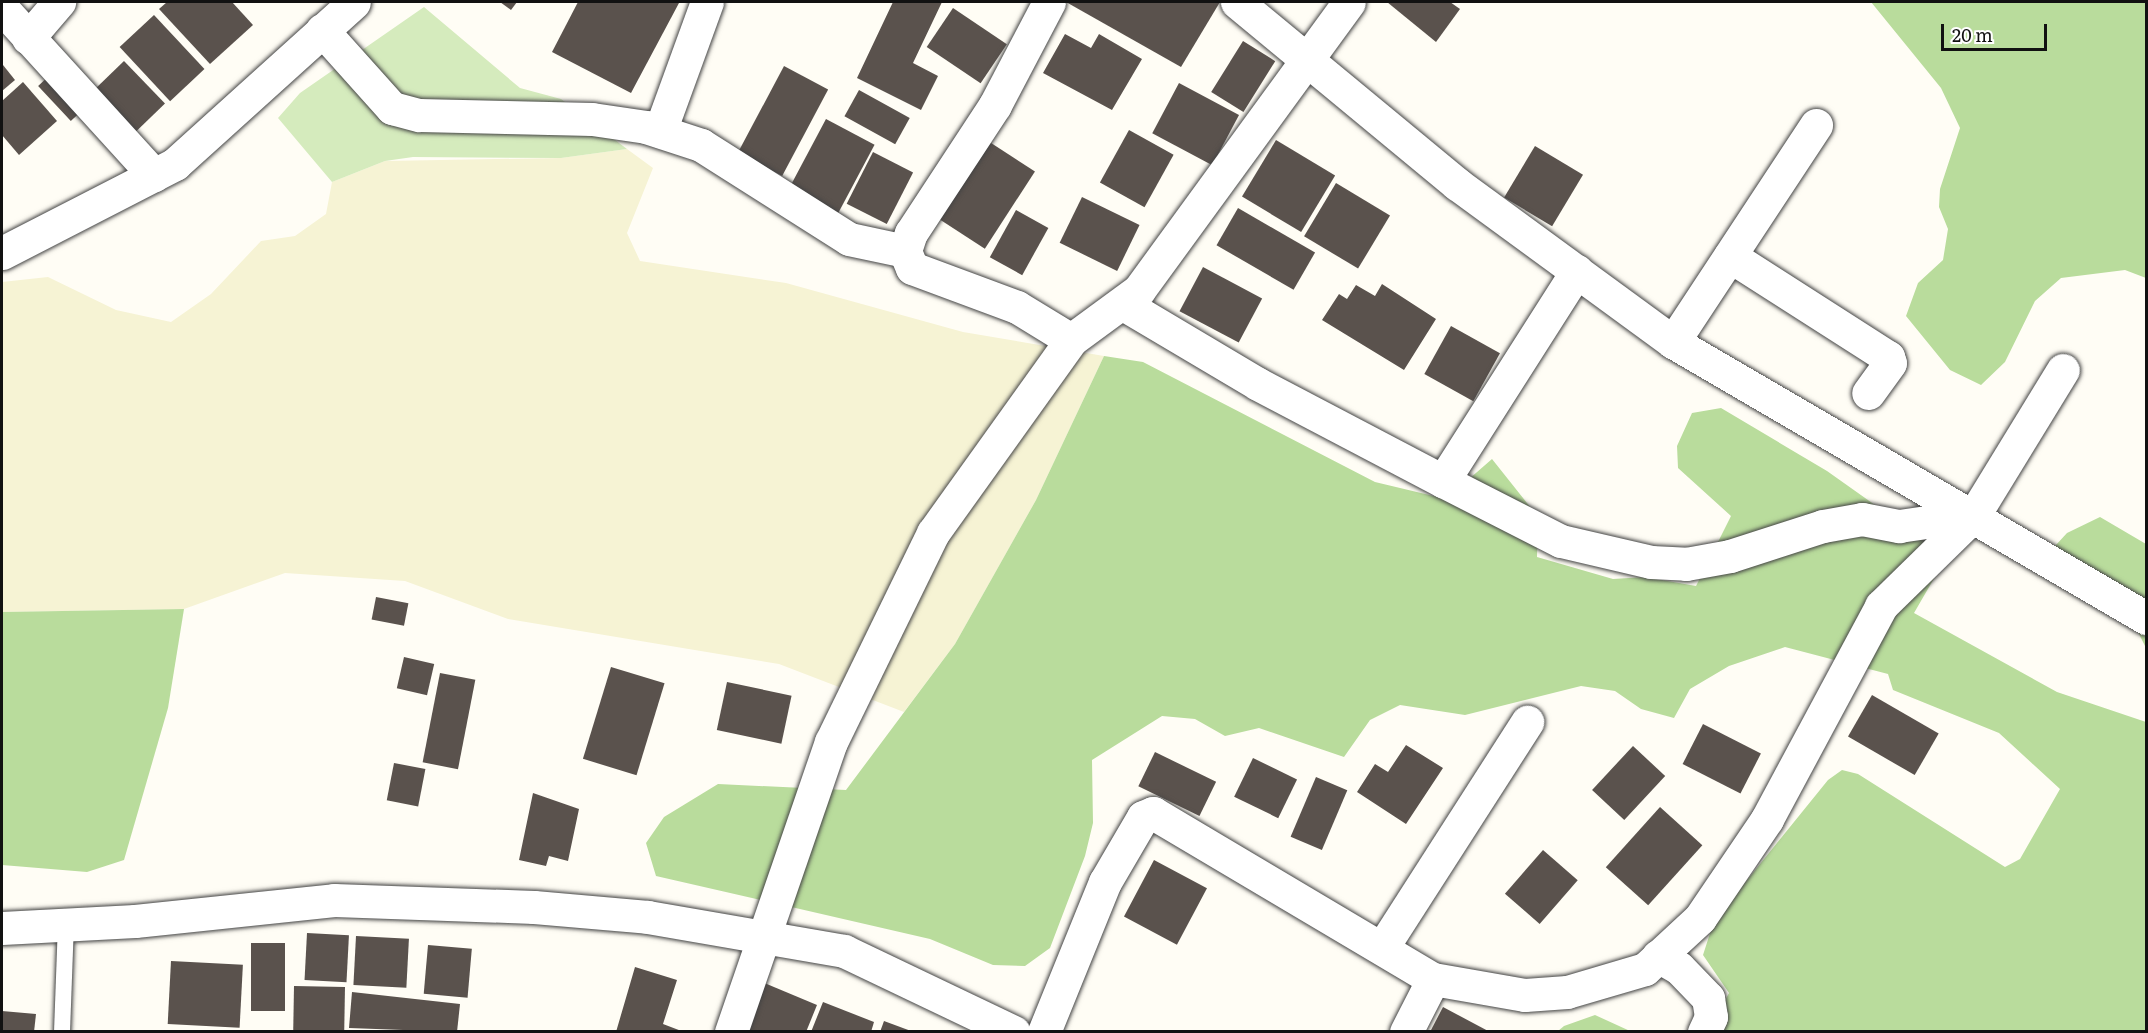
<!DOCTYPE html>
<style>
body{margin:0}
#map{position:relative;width:2148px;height:1033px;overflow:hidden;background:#fffdf5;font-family:Literata,serif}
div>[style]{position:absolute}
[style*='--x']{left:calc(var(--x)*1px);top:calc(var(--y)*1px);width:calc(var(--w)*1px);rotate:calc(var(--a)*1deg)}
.farmland>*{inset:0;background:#f6f3d4}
.green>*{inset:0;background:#d5ebbd}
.forest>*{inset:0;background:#b9dc9c}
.building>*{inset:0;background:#5a524d;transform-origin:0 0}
.roads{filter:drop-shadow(0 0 2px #444) drop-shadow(0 0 2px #444)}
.service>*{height:16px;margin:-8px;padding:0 8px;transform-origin:8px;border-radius:8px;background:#fff}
.minor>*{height:33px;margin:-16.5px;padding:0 16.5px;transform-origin:16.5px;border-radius:16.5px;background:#fff}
.tertiary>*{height:33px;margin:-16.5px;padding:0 16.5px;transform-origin:16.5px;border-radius:16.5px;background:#fff}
span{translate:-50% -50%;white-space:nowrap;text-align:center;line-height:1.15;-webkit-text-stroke:6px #fff;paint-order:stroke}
.frame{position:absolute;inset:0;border:3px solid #111;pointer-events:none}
.scale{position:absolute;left:1941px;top:24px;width:106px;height:27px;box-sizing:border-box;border:3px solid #111;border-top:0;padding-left:8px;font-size:18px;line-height:21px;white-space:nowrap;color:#111;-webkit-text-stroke:4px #fff;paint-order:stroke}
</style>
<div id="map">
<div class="farmland">
<i style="clip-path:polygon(627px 149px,653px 168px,627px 233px,640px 261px,786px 283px,963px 332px,1104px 356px,1036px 500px,955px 644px,904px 712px,779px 664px,508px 619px,405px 581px,285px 573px,184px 609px,2px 612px,2px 282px,48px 277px,116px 310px,171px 322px,211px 294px,261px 241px,295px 236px,326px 214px,332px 182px,385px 161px,561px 158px)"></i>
</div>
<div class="green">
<i style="clip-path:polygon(424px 7px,520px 88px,561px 99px,627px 149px,561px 158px,413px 157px,385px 161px,332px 182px,278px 118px,300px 93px)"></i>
</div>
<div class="forest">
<i style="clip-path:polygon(1871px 2px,2146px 2px,2146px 278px,2125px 270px,2061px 278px,2035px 301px,2005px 362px,1981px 385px,1950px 370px,1906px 316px,1918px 283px,1943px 260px,1948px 229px,1939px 207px,1940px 189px,1960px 128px,1941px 88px)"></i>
<i style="clip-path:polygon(1104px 356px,1143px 362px,1375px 482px,1446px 499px,1492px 459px,1538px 517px,1537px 557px,1613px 579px,1645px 577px,1696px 586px,1731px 516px,1678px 468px,1677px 446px,1692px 413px,1721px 408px,1827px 471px,1947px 556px,1914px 613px,2057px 692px,2146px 722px,2146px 1031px,1708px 1031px,1729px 993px,1703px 955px,1714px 921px,1828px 780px,1842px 770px,1858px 774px,2005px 867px,2020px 859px,2060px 789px,1999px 733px,1893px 690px,1888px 674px,1785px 647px,1729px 666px,1690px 689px,1674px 718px,1641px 709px,1615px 691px,1581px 686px,1465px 715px,1400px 705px,1370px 720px,1344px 757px,1259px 728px,1225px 736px,1195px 719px,1162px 716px,1092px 760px,1093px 823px,1085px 856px,1050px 948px,1025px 966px,993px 965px,930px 939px,656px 876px,646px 843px,664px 817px,718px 784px,846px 790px,955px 644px,1036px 500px)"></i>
<i style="clip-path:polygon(2100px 517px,2146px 544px,2146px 648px,2138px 632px,2068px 577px,2055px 546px,2067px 533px)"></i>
<i style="clip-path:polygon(184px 609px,168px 708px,124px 860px,87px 872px,2px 865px,2px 612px)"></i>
<i style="clip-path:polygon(1595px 1015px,1630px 1031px,1558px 1031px,1564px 1026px)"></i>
</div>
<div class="building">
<i style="clip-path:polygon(167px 2px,232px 2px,253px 25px,210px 64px,159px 9px)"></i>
<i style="clip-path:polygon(500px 2px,517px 2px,511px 10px)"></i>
<i style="clip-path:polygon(578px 2px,679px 3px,631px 93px,552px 52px)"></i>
<i style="clip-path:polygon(893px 2px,942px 2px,913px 63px,938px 76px,921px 110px,857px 78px)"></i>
<i style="clip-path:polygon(1066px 2px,1220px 2px,1181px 67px)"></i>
<i style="clip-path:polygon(1387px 2px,1450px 2px,1460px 9px,1436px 42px)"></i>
<i style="left:953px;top:8px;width:65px;height:47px;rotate:34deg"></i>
<i style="left:154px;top:15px;width:74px;height:47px;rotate:47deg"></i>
<i style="clip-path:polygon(1065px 34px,1091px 48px,1099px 34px,1142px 59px,1112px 110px,1043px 73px)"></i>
<i style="left:1243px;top:41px;width:38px;height:60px;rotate:32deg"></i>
<i style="left:124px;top:61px;width:59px;height:46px;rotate:46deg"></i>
<i style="clip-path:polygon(3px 65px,15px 80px,2px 91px,2px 66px)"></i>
<i style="left:784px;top:66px;width:50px;height:98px;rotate:28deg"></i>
<i style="left:52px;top:73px;width:48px;height:19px;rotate:47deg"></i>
<i style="clip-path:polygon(23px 82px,57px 121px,19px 155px,2px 135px,2px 101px)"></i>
<i style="left:1179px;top:83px;width:68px;height:57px;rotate:28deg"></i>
<i style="left:859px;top:90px;width:58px;height:30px;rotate:29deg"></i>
<i style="left:826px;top:119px;width:55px;height:85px;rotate:28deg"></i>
<i style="left:1129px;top:130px;width:51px;height:60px;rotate:29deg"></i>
<i style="left:1276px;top:140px;width:69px;height:66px;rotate:31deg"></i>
<i style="left:988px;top:141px;width:56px;height:92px;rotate:33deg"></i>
<i style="left:1535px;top:146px;width:56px;height:60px;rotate:31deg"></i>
<i style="left:873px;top:152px;width:45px;height:58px;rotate:27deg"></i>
<i style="left:1336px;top:183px;width:63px;height:62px;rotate:31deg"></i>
<i style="left:1082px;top:197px;width:64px;height:51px;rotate:26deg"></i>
<i style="left:1238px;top:208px;width:89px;height:43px;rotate:30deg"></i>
<i style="left:1016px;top:210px;width:37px;height:54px;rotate:29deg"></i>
<i style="left:1203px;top:267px;width:67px;height:50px;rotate:28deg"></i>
<i style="clip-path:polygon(1382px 284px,1436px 319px,1404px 370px,1322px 320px,1339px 294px,1347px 299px,1356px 285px,1375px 296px)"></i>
<i style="left:1451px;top:326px;width:56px;height:55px;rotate:29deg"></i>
<i style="left:376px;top:597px;width:33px;height:23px;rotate:11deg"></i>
<i style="left:404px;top:657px;width:31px;height:32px;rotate:13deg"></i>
<i style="left:611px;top:667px;width:56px;height:96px;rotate:17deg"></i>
<i style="left:440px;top:673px;width:36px;height:91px;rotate:11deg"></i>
<i style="left:727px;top:682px;width:66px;height:49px;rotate:12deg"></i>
<i style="left:1872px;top:695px;width:77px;height:48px;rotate:30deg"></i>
<i style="left:1703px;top:724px;width:65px;height:45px;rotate:27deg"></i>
<i style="clip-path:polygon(1406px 745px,1443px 768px,1406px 824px,1357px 792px,1375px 764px,1388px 772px)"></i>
<i style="left:1633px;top:746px;width:44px;height:60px;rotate:43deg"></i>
<i style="left:1155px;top:752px;width:68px;height:38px;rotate:26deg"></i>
<i style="left:1253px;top:758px;width:49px;height:43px;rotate:26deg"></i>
<i style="left:394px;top:763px;width:32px;height:38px;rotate:11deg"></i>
<i style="left:1316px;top:777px;width:34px;height:65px;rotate:23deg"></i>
<i style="clip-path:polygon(533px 793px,579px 809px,568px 861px,549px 856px,546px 866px,519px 860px)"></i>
<i style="left:1660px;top:807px;width:57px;height:81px;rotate:42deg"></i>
<i style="left:1543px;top:850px;width:46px;height:58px;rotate:41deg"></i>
<i style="left:1154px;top:860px;width:60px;height:64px;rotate:28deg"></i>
<i style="left:307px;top:933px;width:42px;height:47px;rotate:3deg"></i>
<i style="left:356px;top:936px;width:53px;height:49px;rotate:3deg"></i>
<i style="left:251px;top:943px;width:34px;height:68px"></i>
<i style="left:428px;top:945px;width:44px;height:49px;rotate:5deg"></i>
<i style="left:171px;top:961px;width:72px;height:63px;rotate:3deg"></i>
<i style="clip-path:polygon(635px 967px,677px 980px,663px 1024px,684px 1032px,616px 1032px)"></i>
<i style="clip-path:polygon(762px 982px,817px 1005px,806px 1032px,743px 1032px)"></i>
<i style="left:294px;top:986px;width:51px;height:46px;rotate:1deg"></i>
<i style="clip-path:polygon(352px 992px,460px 1004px,457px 1032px,349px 1028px)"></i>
<i style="clip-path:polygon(823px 1002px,874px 1022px,871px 1032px,811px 1032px)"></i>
<i style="clip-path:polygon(1443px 1007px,1490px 1032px,1430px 1032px)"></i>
<i style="clip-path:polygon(2px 1011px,36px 1014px,34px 1032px,2px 1032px)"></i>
<i style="clip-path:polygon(884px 1021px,911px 1031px,911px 1032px,880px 1032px)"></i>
</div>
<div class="roads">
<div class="service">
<i style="--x:62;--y:1032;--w:107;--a:-87.9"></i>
</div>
<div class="minor">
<i style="--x:1237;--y:2;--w:286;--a:39.6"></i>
<i style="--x:1457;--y:184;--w:268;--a:36.2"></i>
<i style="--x:1673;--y:342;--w:548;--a:30.26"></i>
<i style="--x:2;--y:8;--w:226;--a:47.7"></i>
<i style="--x:322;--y:30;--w:105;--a:48.1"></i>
<i style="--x:392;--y:108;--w:28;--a:15"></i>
<i style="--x:419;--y:115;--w:173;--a:1.3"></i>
<i style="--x:592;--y:119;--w:55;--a:8.4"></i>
<i style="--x:646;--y:127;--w:58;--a:18.1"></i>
<i style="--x:701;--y:145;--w:175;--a:32.4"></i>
<i style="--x:849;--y:239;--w:57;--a:12.1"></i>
<i style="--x:905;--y:251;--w:19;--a:-72"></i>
<i style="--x:911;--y:233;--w:153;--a:-56.7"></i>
<i style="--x:995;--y:105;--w:116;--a:-62.3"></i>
<i style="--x:28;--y:38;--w:48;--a:-49.3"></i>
<i style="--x:660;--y:131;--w:137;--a:-70"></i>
<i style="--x:905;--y:251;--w:18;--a:68"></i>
<i style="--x:912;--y:268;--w:112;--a:20.4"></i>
<i style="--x:1017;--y:307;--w:63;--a:31.4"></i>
<i style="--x:2;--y:253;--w:195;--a:-27.2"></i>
<i style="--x:175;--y:164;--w:241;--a:-42.1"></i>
<i style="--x:1730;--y:256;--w:188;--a:32.6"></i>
<i style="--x:1888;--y:357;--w:6;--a:72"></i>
<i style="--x:1890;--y:363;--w:37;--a:126"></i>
<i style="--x:1125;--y:305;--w:155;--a:30.7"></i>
<i style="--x:1258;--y:384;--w:209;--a:27.7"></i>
<i style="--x:1443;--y:481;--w:249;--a:-57.5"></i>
<i style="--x:1673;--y:342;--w:260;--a:-56.6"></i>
<i style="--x:1443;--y:481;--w:132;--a:27"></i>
<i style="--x:1561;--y:541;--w:92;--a:13.1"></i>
<i style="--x:1651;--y:562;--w:35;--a:3"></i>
<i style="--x:1686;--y:564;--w:45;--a:-10.3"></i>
<i style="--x:1730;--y:556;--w:98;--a:-17.9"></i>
<i style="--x:1823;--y:526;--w:40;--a:-10"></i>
<i style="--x:1862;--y:519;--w:38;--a:11"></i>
<i style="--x:1899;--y:526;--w:76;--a:-8.3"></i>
<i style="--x:1382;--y:948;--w:269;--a:-57.3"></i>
<i style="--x:1658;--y:956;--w:24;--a:30"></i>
<i style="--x:1679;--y:968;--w:42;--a:46"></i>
<i style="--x:1708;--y:998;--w:19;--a:81"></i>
<i style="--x:1711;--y:1017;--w:17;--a:115"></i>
<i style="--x:731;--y:1032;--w:307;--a:-71"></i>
<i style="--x:831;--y:742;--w:233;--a:-64"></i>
<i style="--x:933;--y:533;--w:237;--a:-54.4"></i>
<i style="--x:1071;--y:340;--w:84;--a:-36.3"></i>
<i style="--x:1139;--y:290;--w:356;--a:-53.9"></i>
<i style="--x:1044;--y:1032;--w:162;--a:-67.9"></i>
<i style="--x:1105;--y:882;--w:75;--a:-59.7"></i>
<i style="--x:1143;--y:817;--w:11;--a:-22"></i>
<i style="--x:1153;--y:813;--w:326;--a:30.7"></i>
<i style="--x:1433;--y:979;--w:93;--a:9.9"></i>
<i style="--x:1525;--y:995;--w:42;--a:-4.1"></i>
<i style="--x:1567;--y:992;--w:81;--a:-16.4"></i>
<i style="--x:1645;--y:969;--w:75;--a:-42.8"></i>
<i style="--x:1700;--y:918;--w:120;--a:-55.9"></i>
<i style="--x:1767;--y:819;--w:242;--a:-61.8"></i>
<i style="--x:1881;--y:606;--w:130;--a:-44.4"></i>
<i style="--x:1974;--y:515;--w:170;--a:-58.5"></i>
<i style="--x:1406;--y:1032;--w:59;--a:-63"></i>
</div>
<div class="tertiary">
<i style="--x:2;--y:928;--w:133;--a:-3"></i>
<i style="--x:135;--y:921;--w:200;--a:-6"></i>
<i style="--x:334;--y:900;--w:200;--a:2"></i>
<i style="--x:534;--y:907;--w:114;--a:5"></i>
<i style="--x:648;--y:917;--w:199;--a:9.8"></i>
<i style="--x:844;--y:951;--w:188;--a:25.5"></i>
</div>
</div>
<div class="frame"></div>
<div class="scale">20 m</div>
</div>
